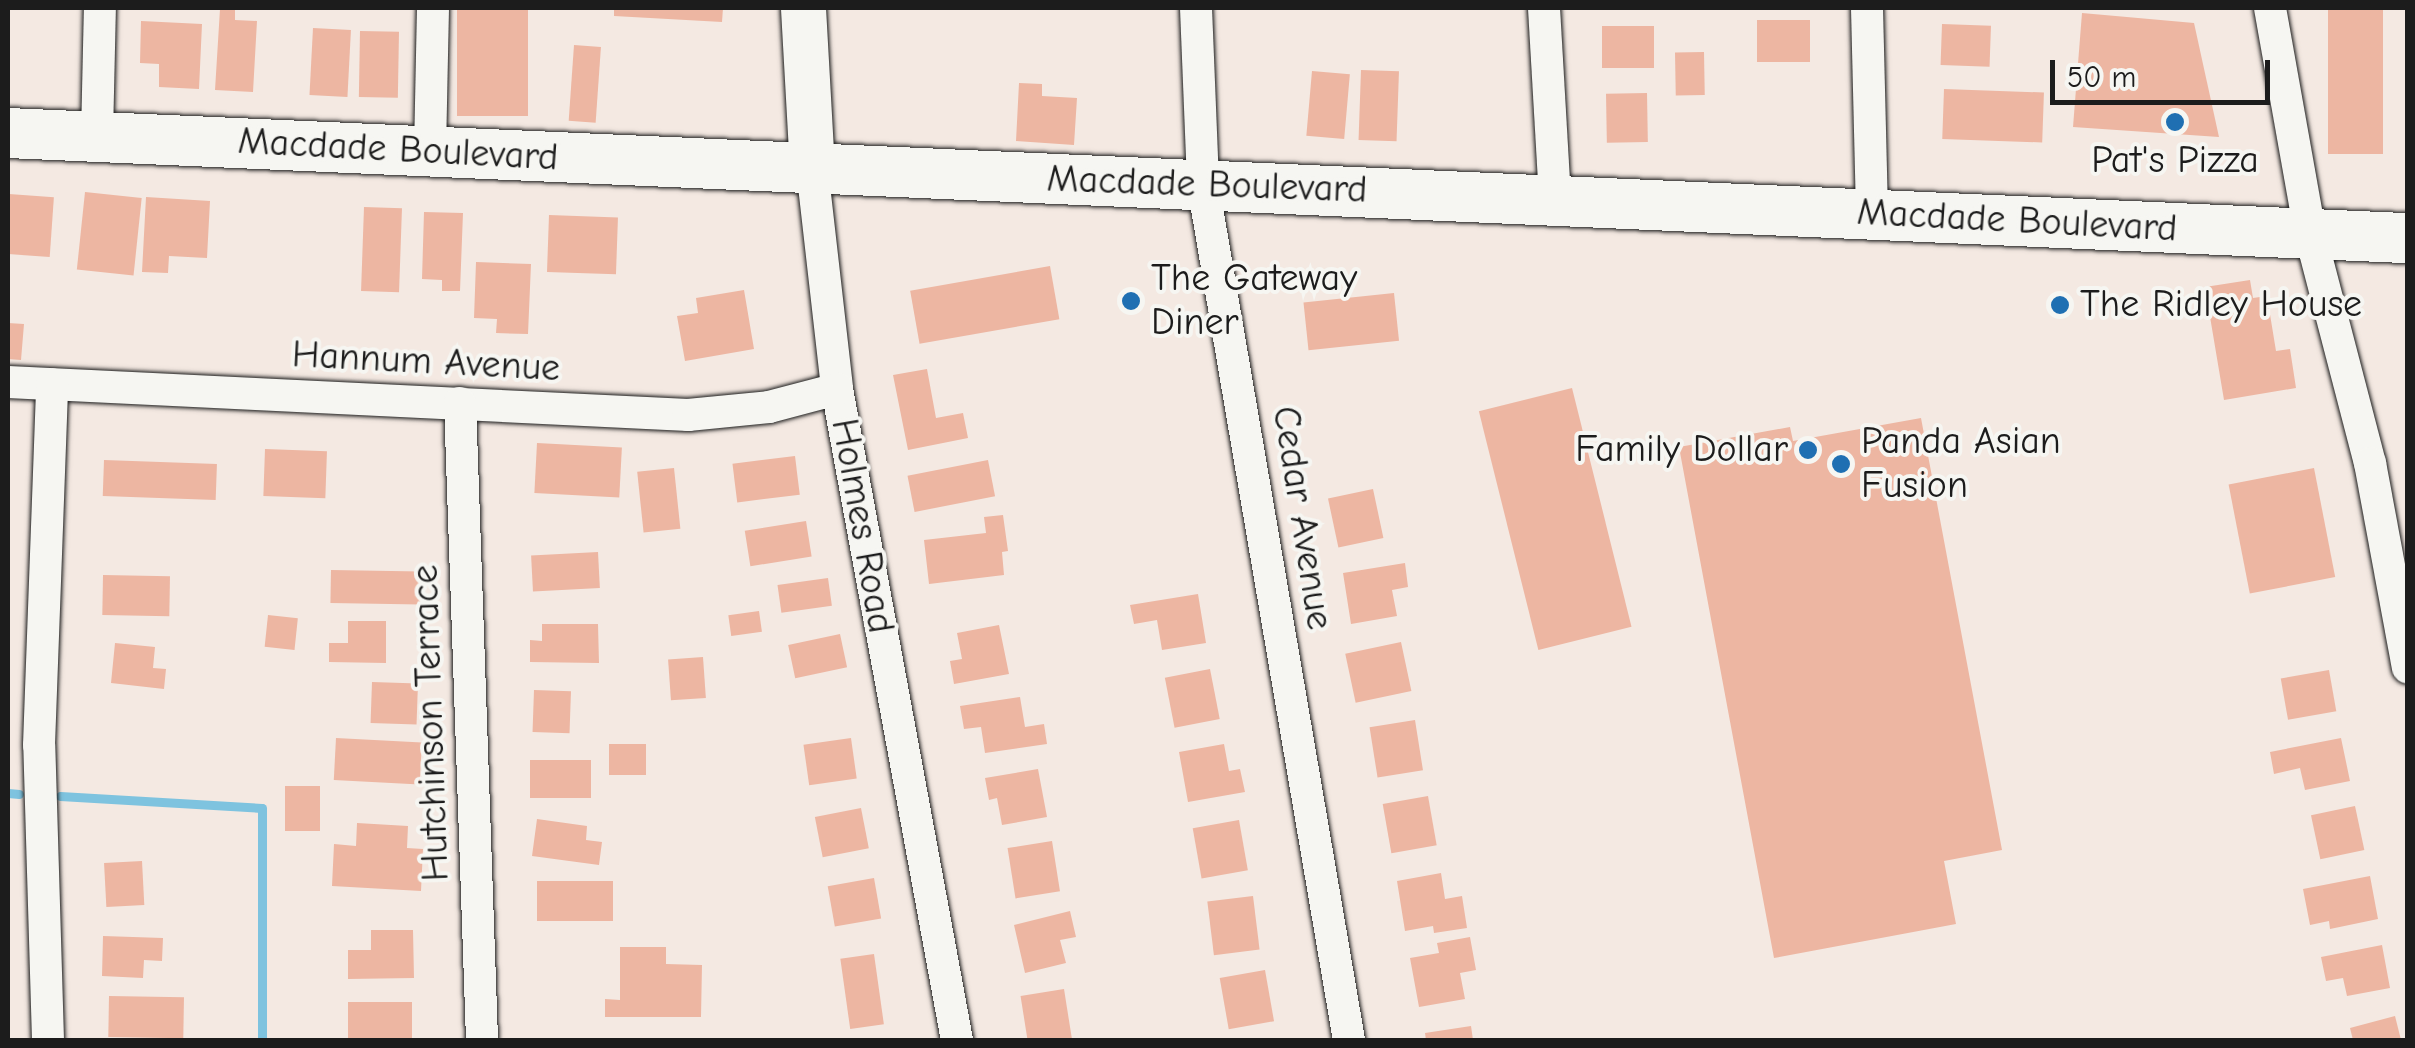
<!DOCTYPE html>
<style>
body{margin:0}
#map{position:relative;width:2415px;height:1048px;overflow:hidden;background:#f4e9e2;font-family:"Comic Neue",sans-serif}
div>[style]{position:absolute}
[style*='--x']{left:calc(var(--x)*1px);top:calc(var(--y)*1px);width:calc(var(--w)*1px);rotate:calc(var(--a)*1deg)}
.stream>*{height:9px;margin:-4.5px;padding:0 4.5px;transform-origin:4.5px;border-radius:4.5px;background:#7ec3df}
.building>*{inset:0;background:#edb6a2;transform-origin:0 0}
.roads{filter:drop-shadow(0 0 2px #1c1c1c) drop-shadow(0 0 2px #1c1c1c)}
.street>*{height:32px;margin:-16px;padding:0 16px;transform-origin:16px;border-radius:16px;background:#f6f6f2}
.secondary>*{height:45px;margin:-22.5px;padding:0 22.5px;transform-origin:22.5px;border-radius:22.5px;background:#f6f6f2}
.primary>*{height:50px;margin:-25px;padding:0 25px;transform-origin:25px;border-radius:25px;background:#f6f6f2}
.dots>*{width:28px;height:28px;translate:-50% -50%;box-sizing:border-box;border:5px solid #f6f6f2;border-radius:50%}
span{translate:-50% -50%;white-space:nowrap;text-align:center;line-height:1.15;-webkit-text-stroke:8px #f6f6f2;paint-order:stroke}
.street-label{font-size:38px;color:#1c1c1c}
.poi-label{font-size:38px;color:#1c1c1c}
.left{translate:0 -50%;text-align:left}
.right{translate:-100% -50%;text-align:right}
.frame{position:absolute;inset:0;border:10px solid #1c1c1c;pointer-events:none}
.scale{position:absolute;left:2050px;top:60px;width:220px;height:45px;box-sizing:border-box;border:5px solid #1c1c1c;border-top:0;padding-left:12px;font-size:30px;line-height:35px;white-space:nowrap;color:#1c1c1c;-webkit-text-stroke:8px #f6f6f2;paint-order:stroke}
</style>
<div id="map">
<div class="stream">
<i style="--x:8;--y:793;--w:11;--a:5"></i>
<i style="--x:60;--y:796;--w:202;--a:3.4"></i>
<i style="--x:262;--y:808;--w:232;--a:90"></i>
</div>
<div class="building">
<i style="left:457px;top:8px;width:71px;height:108px"></i>
<i style="clip-path:polygon(614px 8px,723px 8px,722px 22px,614px 16px)"></i>
<i style="left:2328px;top:8px;width:55px;height:146px"></i>
<i style="clip-path:polygon(220px 9px,235px 10px,235px 20px,257px 21px,253px 92px,215px 90px)"></i>
<i style="clip-path:polygon(2082px 13px,2194px 23px,2219px 137px,2073px 127px)"></i>
<i style="left:1757px;top:20px;width:53px;height:42px"></i>
<i style="clip-path:polygon(141px 21px,202px 24px,199px 89px,159px 87px,159px 64px,140px 63px)"></i>
<i style="left:1942px;top:24px;width:49px;height:41px;rotate:2deg"></i>
<i style="left:1602px;top:26px;width:52px;height:42px"></i>
<i style="left:313px;top:28px;width:38px;height:67px;rotate:3deg"></i>
<i style="left:360px;top:31px;width:39px;height:66px;rotate:1deg"></i>
<i style="left:574px;top:45px;width:27px;height:76px;rotate:4deg"></i>
<i style="left:1704px;top:52px;width:43px;height:29px;rotate:89deg"></i>
<i style="left:1361px;top:70px;width:38px;height:70px;rotate:2deg"></i>
<i style="left:1312px;top:71px;width:38px;height:65px;rotate:5deg"></i>
<i style="clip-path:polygon(1019px 83px,1042px 84px,1042px 96px,1077px 98px,1074px 145px,1016px 141px)"></i>
<i style="left:1944px;top:89px;width:100px;height:50px;rotate:2deg"></i>
<i style="left:1647px;top:93px;width:49px;height:41px;rotate:89deg"></i>
<i style="left:85px;top:192px;width:57px;height:78px;rotate:6deg"></i>
<i style="left:9px;top:194px;width:45px;height:60px;rotate:4deg"></i>
<i style="clip-path:polygon(146px 197px,210px 201px,207px 258px,169px 256px,168px 273px,142px 272px)"></i>
<i style="left:364px;top:207px;width:38px;height:84px;rotate:2deg"></i>
<i style="clip-path:polygon(424px 212px,463px 213px,460px 291px,442px 291px,442px 280px,422px 279px)"></i>
<i style="left:549px;top:215px;width:69px;height:57px;rotate:2deg"></i>
<i style="clip-path:polygon(476px 262px,531px 264px,528px 334px,496px 333px,497px 319px,474px 318px)"></i>
<i style="left:1050px;top:266px;width:54px;height:142px;rotate:80deg"></i>
<i style="clip-path:polygon(2250px 280px,2253px 298px,2267px 296px,2276px 351px,2290px 349px,2296px 388px,2224px 400px,2205px 287px)"></i>
<i style="clip-path:polygon(744px 290px,754px 349px,685px 361px,677px 316px,698px 313px,696px 298px)"></i>
<i style="left:1394px;top:293px;width:48px;height:91px;rotate:84deg"></i>
<i style="clip-path:polygon(8px 323px,24px 324px,21px 360px,8px 359px)"></i>
<i style="clip-path:polygon(927px 369px,936px 418px,963px 413px,968px 438px,908px 450px,893px 375px)"></i>
<i style="left:1572px;top:388px;width:246px;height:96px;rotate:76deg"></i>
<i style="clip-path:polygon(1921px 418px,2002px 850px,1944px 861px,1956px 924px,1774px 958px,1679px 447px,1790px 427px,1793px 441px)"></i>
<i style="left:537px;top:443px;width:85px;height:50px;rotate:3deg"></i>
<i style="left:265px;top:449px;width:62px;height:47px;rotate:2deg"></i>
<i style="left:795px;top:456px;width:39px;height:63px;rotate:83deg"></i>
<i style="left:104px;top:460px;width:113px;height:36px;rotate:2deg"></i>
<i style="left:988px;top:460px;width:37px;height:82px;rotate:79deg"></i>
<i style="left:674px;top:468px;width:61px;height:37px;rotate:84deg"></i>
<i style="left:2314px;top:468px;width:111px;height:87px;rotate:79deg"></i>
<i style="left:1373px;top:489px;width:50px;height:46px;rotate:78deg"></i>
<i style="clip-path:polygon(1003px 515px,1008px 551px,1002px 552px,1004px 575px,929px 584px,924px 540px,986px 533px,984px 517px)"></i>
<i style="left:806px;top:521px;width:36px;height:62px;rotate:81deg"></i>
<i style="left:598px;top:552px;width:36px;height:67px;rotate:87deg"></i>
<i style="clip-path:polygon(1405px 563px,1408px 587px,1392px 590px,1397px 616px,1351px 624px,1343px 573px)"></i>
<i style="left:331px;top:570px;width:90px;height:33px;rotate:1deg"></i>
<i style="left:103px;top:575px;width:67px;height:40px;rotate:1deg"></i>
<i style="left:828px;top:578px;width:28px;height:51px;rotate:82deg"></i>
<i style="clip-path:polygon(1198px 594px,1206px 643px,1162px 650px,1157px 620px,1134px 624px,1130px 605px)"></i>
<i style="left:759px;top:611px;width:21px;height:31px;rotate:82deg"></i>
<i style="left:268px;top:615px;width:30px;height:32px;rotate:6deg"></i>
<i style="clip-path:polygon(348px 621px,386px 621px,386px 663px,329px 662px,329px 643px,348px 643px)"></i>
<i style="clip-path:polygon(542px 624px,598px 624px,599px 663px,530px 662px,530px 640px,542px 641px)"></i>
<i style="clip-path:polygon(999px 625px,1009px 674px,954px 684px,950px 661px,962px 659px,957px 633px)"></i>
<i style="left:840px;top:634px;width:34px;height:53px;rotate:78deg"></i>
<i style="left:1401px;top:642px;width:50px;height:57px;rotate:78deg"></i>
<i style="clip-path:polygon(115px 643px,155px 647px,153px 668px,166px 669px,164px 689px,111px 683px)"></i>
<i style="left:703px;top:657px;width:41px;height:35px;rotate:86deg"></i>
<i style="left:1210px;top:669px;width:51px;height:46px;rotate:79deg"></i>
<i style="left:2329px;top:670px;width:42px;height:49px;rotate:80deg"></i>
<i style="left:372px;top:682px;width:46px;height:41px;rotate:2deg"></i>
<i style="left:534px;top:690px;width:37px;height:42px;rotate:2deg"></i>
<i style="clip-path:polygon(1020px 697px,1025px 727px,1044px 724px,1047px 744px,985px 753px,981px 727px,964px 729px,960px 706px)"></i>
<i style="left:1415px;top:720px;width:51px;height:46px;rotate:81deg"></i>
<i style="left:336px;top:738px;width:86px;height:42px;rotate:3deg"></i>
<i style="left:851px;top:738px;width:41px;height:48px;rotate:82deg"></i>
<i style="clip-path:polygon(2341px 738px,2350px 781px,2305px 790px,2300px 768px,2274px 774px,2270px 752px)"></i>
<i style="left:609px;top:744px;width:37px;height:31px"></i>
<i style="clip-path:polygon(1224px 744px,1229px 771px,1240px 769px,1245px 792px,1188px 802px,1179px 752px)"></i>
<i style="left:530px;top:760px;width:61px;height:38px"></i>
<i style="clip-path:polygon(1038px 769px,1047px 817px,1002px 825px,997px 798px,989px 800px,985px 778px)"></i>
<i style="left:285px;top:786px;width:35px;height:45px"></i>
<i style="left:1428px;top:796px;width:50px;height:46px;rotate:80deg"></i>
<i style="left:2355px;top:806px;width:45px;height:45px;rotate:78deg"></i>
<i style="left:861px;top:808px;width:41px;height:47px;rotate:79deg"></i>
<i style="clip-path:polygon(537px 819px,587px 826px,586px 840px,602px 842px,599px 865px,532px 856px)"></i>
<i style="left:1239px;top:820px;width:51px;height:47px;rotate:80deg"></i>
<i style="clip-path:polygon(357px 823px,408px 826px,407px 848px,423px 849px,421px 891px,332px 886px,334px 844px,356px 846px)"></i>
<i style="left:1052px;top:841px;width:51px;height:45px;rotate:81deg"></i>
<i style="left:142px;top:861px;width:44px;height:38px;rotate:87deg"></i>
<i style="clip-path:polygon(1441px 873px,1445px 899px,1462px 896px,1467px 928px,1434px 933px,1433px 926px,1405px 931px,1397px 881px)"></i>
<i style="clip-path:polygon(2370px 876px,2378px 919px,2330px 929px,2329px 921px,2310px 925px,2303px 889px)"></i>
<i style="left:874px;top:878px;width:41px;height:47px;rotate:80deg"></i>
<i style="left:537px;top:881px;width:76px;height:40px"></i>
<i style="left:1253px;top:896px;width:54px;height:46px;rotate:83deg"></i>
<i style="clip-path:polygon(1070px 911px,1076px 937px,1060px 940px,1066px 963px,1025px 973px,1014px 925px)"></i>
<i style="clip-path:polygon(371px 930px,413px 930px,414px 978px,348px 979px,348px 950px,371px 950px)"></i>
<i style="clip-path:polygon(103px 936px,163px 938px,162px 961px,144px 960px,143px 978px,102px 976px)"></i>
<i style="clip-path:polygon(1470px 937px,1476px 970px,1460px 973px,1465px 999px,1419px 1007px,1410px 958px,1439px 953px,1437px 943px)"></i>
<i style="clip-path:polygon(2382px 945px,2390px 988px,2347px 996px,2343px 978px,2326px 981px,2321px 957px)"></i>
<i style="clip-path:polygon(620px 947px,666px 947px,666px 964px,702px 965px,701px 1017px,605px 1017px,605px 999px,620px 1000px)"></i>
<i style="left:874px;top:954px;width:71px;height:34px;rotate:82deg"></i>
<i style="left:1265px;top:970px;width:52px;height:46px;rotate:80deg"></i>
<i style="left:1064px;top:989px;width:51px;height:44px;rotate:81deg"></i>
<i style="left:109px;top:996px;width:75px;height:41px;rotate:1deg"></i>
<i style="left:348px;top:1002px;width:64px;height:38px"></i>
<i style="clip-path:polygon(2395px 1016px,2401px 1040px,2353px 1040px,2350px 1028px)"></i>
<i style="clip-path:polygon(1471px 1026px,1473px 1040px,1426px 1040px,1425px 1033px)"></i>
</div>
<div class="roads">
<div class="street">
<i style="--x:1196;--y:8;--w:177;--a:87.7"></i>
<i style="--x:1203;--y:185;--w:867;--a:80.31"></i>
<i style="--x:1544;--y:8;--w:193;--a:86.7"></i>
<i style="--x:1867;--y:8;--w:206;--a:88.6"></i>
<i style="--x:2270;--y:8;--w:229;--a:79.9"></i>
<i style="--x:2310;--y:233;--w:238;--a:75.4"></i>
<i style="--x:2370;--y:463;--w:208;--a:79.5"></i>
<i style="--x:97;--y:136;--w:128;--a:-88.7"></i>
<i style="--x:430;--y:151;--w:143;--a:-88.8"></i>
<i style="--x:812;--y:168;--w:222;--a:83.5"></i>
<i style="--x:837;--y:389;--w:662;--a:79.56"></i>
<i style="--x:8;--y:382;--w:681;--a:2.78"></i>
<i style="--x:688;--y:415;--w:81;--a:-5.6"></i>
<i style="--x:769;--y:407;--w:70;--a:-14.8"></i>
<i style="--x:460;--y:403;--w:637;--a:88.02"></i>
<i style="--x:48;--y:1040;--w:295;--a:-91.7"></i>
<i style="--x:39;--y:745;--w:361;--a:-87.9"></i>
</div>
<div class="secondary">
<i style="--x:803;--y:8;--w:160;--a:86.8"></i>
</div>
<div class="primary">
<i style="--x:8;--y:133;--w:2402;--a:2.51"></i>
</div>
</div>
<div class="dots">
<i style="left:2175px;top:122px;background:#1f6fb2"></i>
<i style="left:1131px;top:301px;background:#1f6fb2"></i>
<i style="left:2060px;top:305px;background:#1f6fb2"></i>
<i style="left:1808px;top:450px;background:#1f6fb2"></i>
<i style="left:1841px;top:464px;background:#1f6fb2"></i>
</div>
<div class="street-label">
<span style="left:398px;top:150px;rotate:3deg">Macdade Boulevard</span>
<span style="left:1207px;top:185px;rotate:2deg">Macdade Boulevard</span>
<span style="left:2017px;top:221px;rotate:3deg">Macdade Boulevard</span>
<span style="left:426px;top:362px;rotate:3deg">Hannum Avenue</span>
<span style="left:1302px;top:518px;rotate:81deg">Cedar Avenue</span>
<span style="left:862px;top:526px;rotate:80deg">Holmes Road</span>
<span style="left:431px;top:723px;rotate:-92deg">Hutchinson Terrace</span>
</div>
<div class="poi-label">
<span style="left:2175px;top:161px">Pat's Pizza</span>
<span class="left" style="left:1151px;top:301px">The Gateway<br>Diner</span>
<span class="left" style="left:2080px;top:305px">The Ridley House</span>
<span class="left" style="left:1861px;top:464px">Panda Asian<br>Fusion</span>
<span class="right" style="left:1788px;top:450px">Family Dollar</span>
</div>
<div class="frame"></div>
<div class="scale">50 m</div>
</div>
